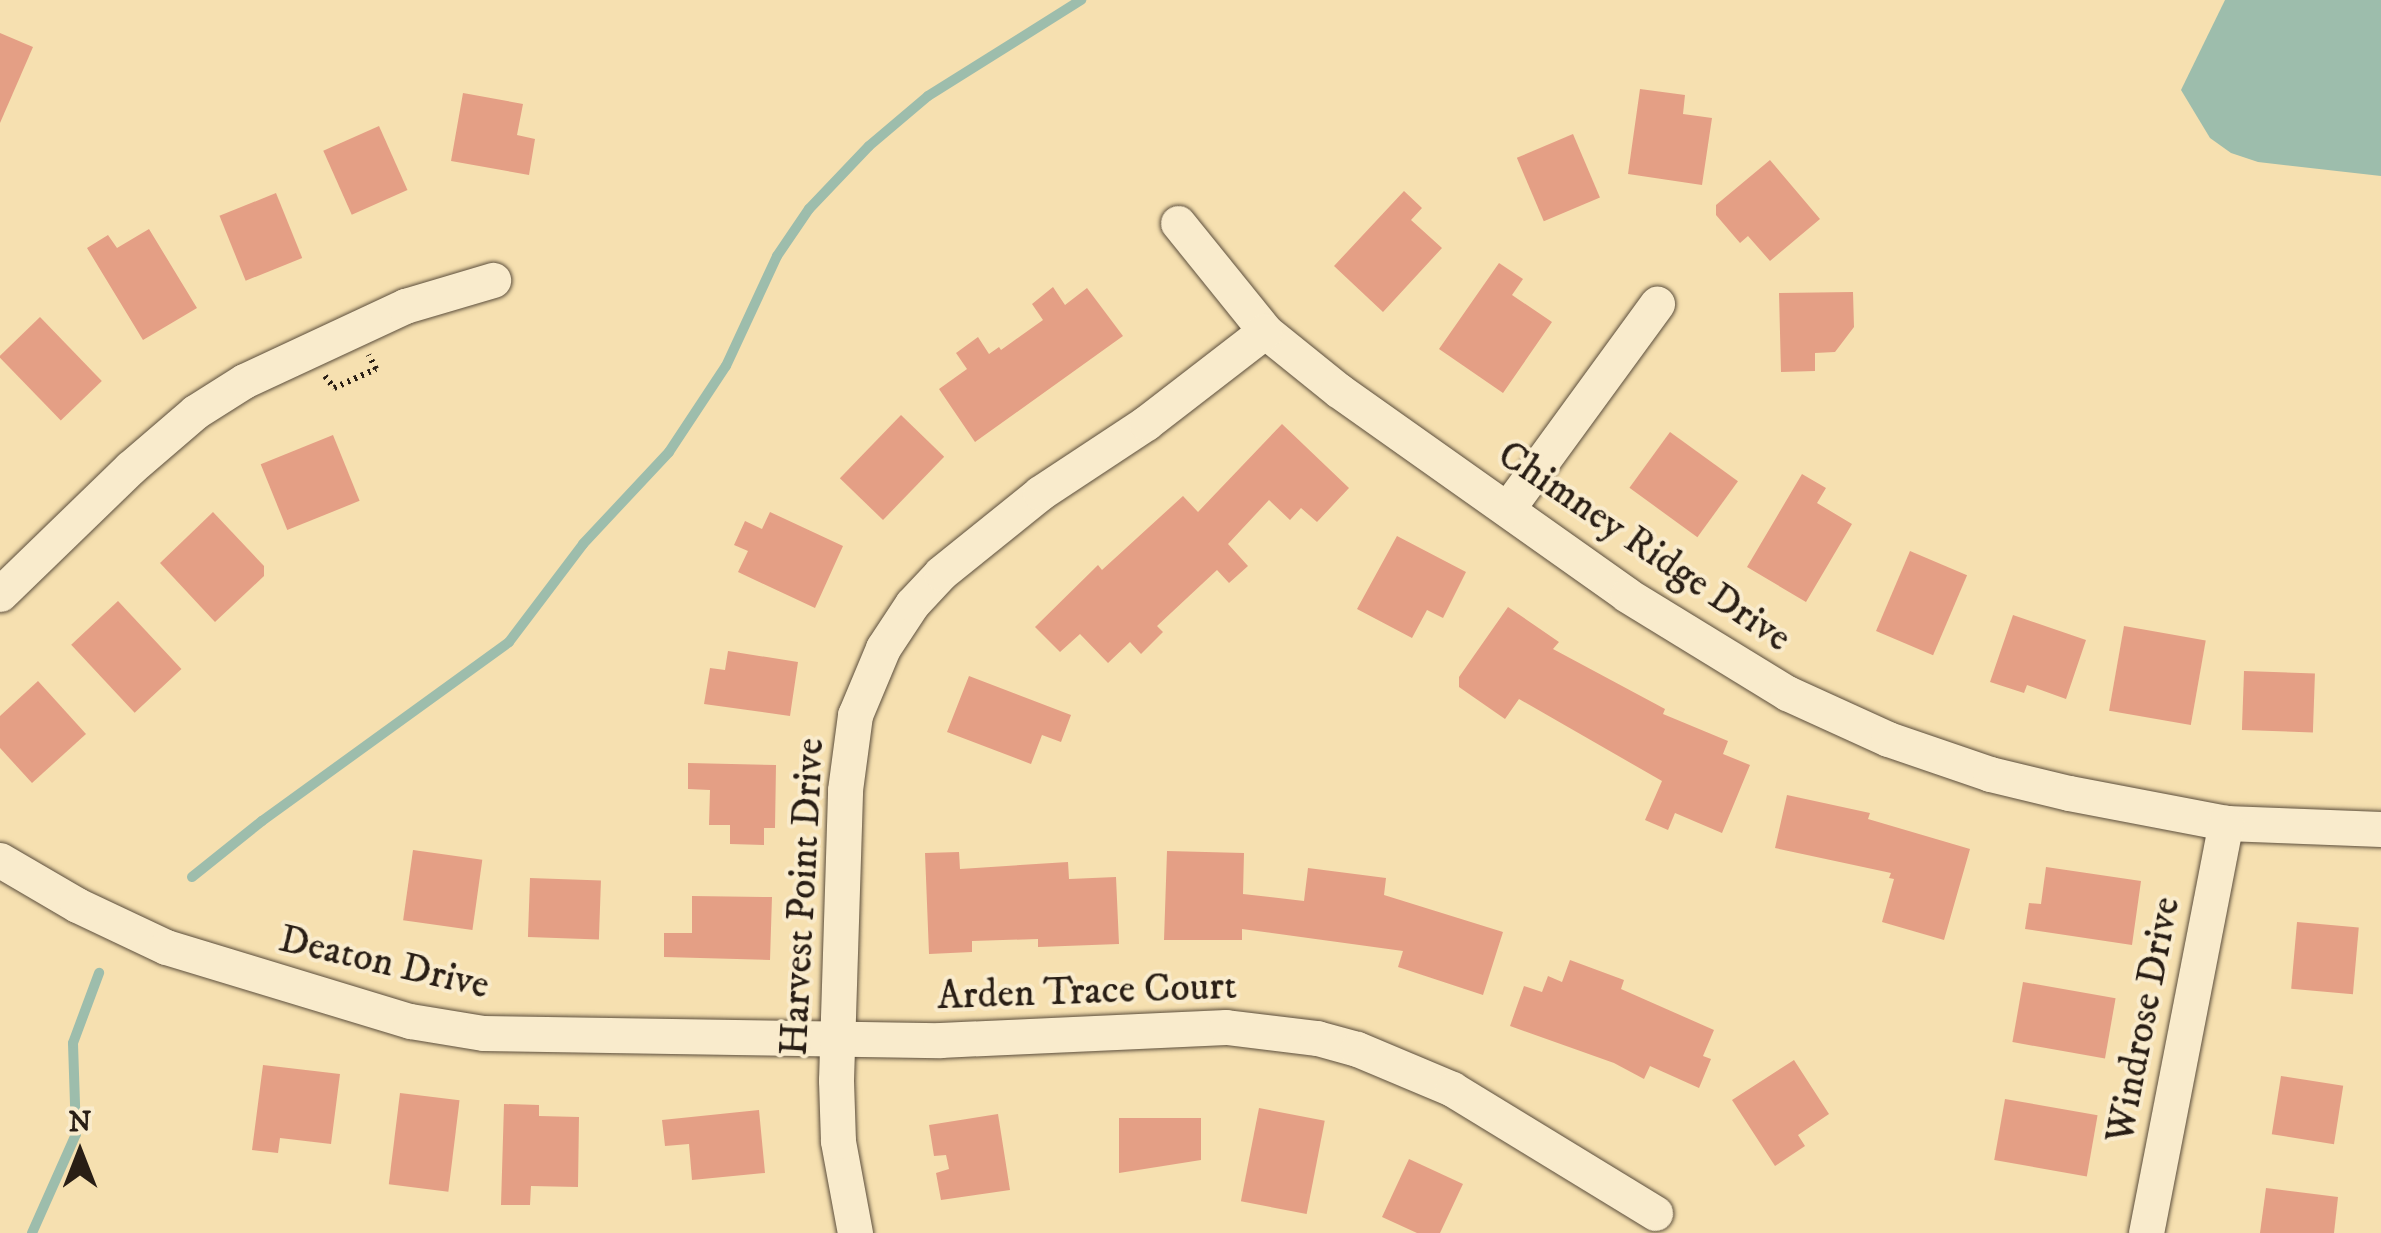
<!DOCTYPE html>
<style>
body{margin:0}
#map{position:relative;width:2381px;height:1233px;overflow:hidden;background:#f6e0b0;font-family:"IM FELL DW Pica",serif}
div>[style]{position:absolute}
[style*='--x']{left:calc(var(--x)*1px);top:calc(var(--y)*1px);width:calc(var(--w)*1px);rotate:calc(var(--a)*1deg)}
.water>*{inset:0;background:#9dbdac}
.stream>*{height:10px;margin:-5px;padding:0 5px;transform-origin:5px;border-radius:5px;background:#9dbdac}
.building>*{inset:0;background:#e49f85;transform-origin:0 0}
.path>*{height:6px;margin-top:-3px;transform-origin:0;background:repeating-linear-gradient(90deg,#291e15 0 2.5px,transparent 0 7.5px)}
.roads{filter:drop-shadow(0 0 2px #5c4e3c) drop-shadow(0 0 2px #5c4e3c)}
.street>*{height:35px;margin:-17.5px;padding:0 17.5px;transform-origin:17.5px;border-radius:17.5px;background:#f9ebcc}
span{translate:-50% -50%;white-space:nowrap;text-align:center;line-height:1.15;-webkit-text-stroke:8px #f9ebcc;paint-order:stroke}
.street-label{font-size:40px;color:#291e15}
.north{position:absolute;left:30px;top:1103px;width:100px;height:100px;-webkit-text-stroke:8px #f9ebcc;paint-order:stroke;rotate:0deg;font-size:28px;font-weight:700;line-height:40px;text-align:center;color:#291e15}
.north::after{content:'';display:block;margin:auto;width:35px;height:45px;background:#291e15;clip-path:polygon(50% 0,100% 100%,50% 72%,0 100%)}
</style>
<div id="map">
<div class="water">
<i style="clip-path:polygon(2225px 0,2381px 0,2381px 176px,2258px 162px,2231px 153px,2210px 138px,2181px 90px)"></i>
</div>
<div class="stream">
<i style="--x:192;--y:877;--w:90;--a:-38.7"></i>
<i style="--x:262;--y:821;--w:305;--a:-35.9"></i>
<i style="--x:509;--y:642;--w:123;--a:-52.9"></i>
<i style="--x:583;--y:544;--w:126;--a:-46.9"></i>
<i style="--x:669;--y:452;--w:103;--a:-56.5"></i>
<i style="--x:726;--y:366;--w:121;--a:-65.1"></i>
<i style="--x:777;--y:256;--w:57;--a:-55.8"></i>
<i style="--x:809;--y:209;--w:87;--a:-46.4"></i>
<i style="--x:869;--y:146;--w:77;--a:-40.3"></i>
<i style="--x:928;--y:96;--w:181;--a:-32.1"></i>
<i style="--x:32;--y:1233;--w:108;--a:-66"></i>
<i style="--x:76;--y:1134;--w:91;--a:-91.9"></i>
<i style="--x:73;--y:1043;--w:75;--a:-69.6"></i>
</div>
<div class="building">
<i style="clip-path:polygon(0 33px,33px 47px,0 123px)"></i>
<i style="clip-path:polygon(1640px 89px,1685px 95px,1683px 114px,1712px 118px,1702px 185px,1628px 174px)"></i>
<i style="clip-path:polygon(463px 93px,523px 104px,517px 135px,535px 139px,529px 175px,451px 161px)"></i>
<i style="left:379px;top:126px;width:70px;height:61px;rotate:66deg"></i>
<i style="left:1573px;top:134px;width:69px;height:61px;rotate:67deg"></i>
<i style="clip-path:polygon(1770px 160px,1820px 219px,1770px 261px,1748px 236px,1740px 243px,1716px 215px,1716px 205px)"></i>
<i style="clip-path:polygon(1404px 191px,1422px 208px,1411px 220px,1442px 248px,1383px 312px,1334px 266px)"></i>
<i style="left:276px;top:193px;width:70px;height:61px;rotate:68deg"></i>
<i style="clip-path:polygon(149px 229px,197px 308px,143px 340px,87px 248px,108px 235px,117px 248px)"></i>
<i style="clip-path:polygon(1499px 263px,1523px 279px,1512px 295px,1552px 322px,1503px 393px,1439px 349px)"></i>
<i style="clip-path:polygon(1053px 287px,1065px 305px,1087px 288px,1123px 336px,975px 442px,939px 389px,967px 369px,956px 353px,978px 337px,989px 354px,999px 347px,1001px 350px,1043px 320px,1032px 304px)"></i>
<i style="clip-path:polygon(1853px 292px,1854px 327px,1835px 352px,1815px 353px,1815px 371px,1781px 372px,1779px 293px)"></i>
<i style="left:40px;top:317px;width:89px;height:57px;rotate:46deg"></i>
<i style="left:901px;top:415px;width:60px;height:88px;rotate:44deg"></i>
<i style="clip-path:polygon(1282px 424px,1349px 488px,1317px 522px,1301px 508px,1290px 520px,1269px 500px,1228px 544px,1248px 566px,1229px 583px,1217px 570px,1157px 626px,1163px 632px,1141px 654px,1130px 642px,1108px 663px,1080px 634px,1060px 652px,1035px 627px,1098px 565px,1102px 570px,1183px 496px,1198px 512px)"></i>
<i style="left:1670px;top:432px;width:84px;height:69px;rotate:36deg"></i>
<i style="left:333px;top:435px;width:71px;height:78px;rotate:68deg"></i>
<i style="clip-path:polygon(1802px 474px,1826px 488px,1817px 503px,1852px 524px,1806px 602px,1747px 567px)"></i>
<i style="clip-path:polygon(213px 512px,264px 566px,264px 576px,215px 622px,160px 563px)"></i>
<i style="clip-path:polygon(770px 512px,843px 546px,815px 608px,738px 572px,748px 551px,734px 545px,745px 521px,762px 529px)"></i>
<i style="clip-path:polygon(1397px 536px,1466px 572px,1443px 618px,1427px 610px,1412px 638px,1357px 609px)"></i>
<i style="left:1910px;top:551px;width:62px;height:87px;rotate:23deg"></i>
<i style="left:118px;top:601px;width:93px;height:64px;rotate:47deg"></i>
<i style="clip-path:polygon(1508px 607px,1559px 642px,1553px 649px,1665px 709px,1663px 714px,1728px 741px,1723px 754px,1750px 765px,1722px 833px,1675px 813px,1668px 830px,1645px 820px,1662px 781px,1519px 699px,1505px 719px,1459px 687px,1459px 677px)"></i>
<i style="clip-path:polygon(2013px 615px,2086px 640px,2066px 699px,2027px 685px,2024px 693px,1990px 682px)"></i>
<i style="left:2124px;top:626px;width:83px;height:86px;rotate:10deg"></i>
<i style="clip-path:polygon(728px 651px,798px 662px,790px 716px,704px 704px,710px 668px,725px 670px)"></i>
<i style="left:2244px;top:671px;width:71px;height:59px;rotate:2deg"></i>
<i style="clip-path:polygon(969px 676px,1071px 715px,1061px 742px,1042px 735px,1031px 764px,947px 732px)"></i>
<i style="clip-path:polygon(38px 681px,86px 734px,32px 783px,0 748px,0 716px)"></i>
<i style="clip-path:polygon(688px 763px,776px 765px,775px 828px,764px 828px,764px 845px,730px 844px,730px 825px,709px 825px,710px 790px,688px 789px)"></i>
<i style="clip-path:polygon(1787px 795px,1870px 813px,1868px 819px,1970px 849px,1944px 940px,1882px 922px,1894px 879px,1889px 878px,1891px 873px,1775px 848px)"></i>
<i style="left:413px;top:850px;width:70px;height:71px;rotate:8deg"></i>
<i style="clip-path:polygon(1167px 851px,1244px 853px,1243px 894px,1304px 901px,1308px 868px,1386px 878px,1384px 895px,1503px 932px,1483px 995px,1398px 967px,1403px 951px,1242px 929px,1242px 940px,1164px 940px)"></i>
<i style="clip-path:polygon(959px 852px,960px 869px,1068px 862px,1069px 879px,1116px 877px,1119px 944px,1038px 947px,1038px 939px,972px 941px,972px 952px,929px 954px,925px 853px)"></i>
<i style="clip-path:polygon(2046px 867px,2141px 881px,2132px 945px,2025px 929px,2029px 903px,2041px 904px)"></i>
<i style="left:530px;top:878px;width:71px;height:59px;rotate:2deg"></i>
<i style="clip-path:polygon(692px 896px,772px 897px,770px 960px,664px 957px,664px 933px,692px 933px)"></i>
<i style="left:2297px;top:922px;width:62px;height:67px;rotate:5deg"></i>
<i style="clip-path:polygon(1570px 960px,1624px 980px,1621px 989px,1714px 1030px,1703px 1056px,1711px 1059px,1699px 1088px,1650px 1066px,1644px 1079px,1614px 1063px,1510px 1026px,1524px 986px,1542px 992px,1548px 976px,1562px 982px)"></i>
<i style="left:2023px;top:982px;width:94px;height:61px;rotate:10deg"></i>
<i style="clip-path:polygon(1794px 1060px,1829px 1114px,1798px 1135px,1805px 1146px,1775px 1166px,1732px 1100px)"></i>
<i style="clip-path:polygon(263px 1065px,340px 1074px,331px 1144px,280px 1138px,278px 1153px,252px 1150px)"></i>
<i style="left:2281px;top:1076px;width:63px;height:59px;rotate:9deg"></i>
<i style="left:400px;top:1093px;width:60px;height:92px;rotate:7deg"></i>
<i style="left:2005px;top:1099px;width:94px;height:62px;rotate:10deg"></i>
<i style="clip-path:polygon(504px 1104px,539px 1105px,539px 1116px,579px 1117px,578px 1187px,531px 1186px,530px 1205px,501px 1205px)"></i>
<i style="left:1259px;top:1108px;width:67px;height:95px;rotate:11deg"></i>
<i style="clip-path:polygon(759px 1110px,765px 1173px,692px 1180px,689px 1144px,665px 1146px,662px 1120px)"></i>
<i style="clip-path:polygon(998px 1114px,1010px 1190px,941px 1200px,936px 1173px,949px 1169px,946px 1155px,934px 1156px,929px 1125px)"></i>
<i style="clip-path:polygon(1119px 1118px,1201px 1118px,1201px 1160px,1119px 1173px)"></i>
<i style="clip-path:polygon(1409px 1159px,1463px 1184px,1440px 1233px,1417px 1233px,1382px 1217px)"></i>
<i style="clip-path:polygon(2266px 1188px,2338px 1197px,2334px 1233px,2260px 1233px)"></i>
</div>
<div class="path">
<i style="--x:325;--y:376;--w:15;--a:53"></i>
<i style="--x:334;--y:388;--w:46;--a:-24.3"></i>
<i style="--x:376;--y:369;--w:16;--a:-117"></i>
</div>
<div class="roads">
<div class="street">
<i style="--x:1178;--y:223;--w:139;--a:51.1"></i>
<i style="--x:1265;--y:331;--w:94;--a:38.9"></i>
<i style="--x:1338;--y:390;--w:354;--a:35.3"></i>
<i style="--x:1627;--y:595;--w:188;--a:31.5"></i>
<i style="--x:1787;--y:693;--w:111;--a:24.5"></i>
<i style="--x:1888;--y:739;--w:108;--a:18.9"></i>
<i style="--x:1990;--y:774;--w:81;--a:13.5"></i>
<i style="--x:2069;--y:793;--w:160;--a:10.8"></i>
<i style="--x:2226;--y:823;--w:155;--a:2.2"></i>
<i style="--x:1508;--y:508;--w:253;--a:-53.9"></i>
<i style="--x:0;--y:594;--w:181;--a:-44.1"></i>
<i style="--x:130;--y:468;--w:86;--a:-40.7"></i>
<i style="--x:195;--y:412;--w:58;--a:-32.3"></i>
<i style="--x:244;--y:381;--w:178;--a:-25"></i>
<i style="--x:405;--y:306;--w:92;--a:-16.5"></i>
<i style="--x:0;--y:860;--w:89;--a:30.3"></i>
<i style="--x:77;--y:905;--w:98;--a:25.3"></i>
<i style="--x:166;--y:947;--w:255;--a:16.9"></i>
<i style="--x:410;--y:1021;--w:74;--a:9.3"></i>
<i style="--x:483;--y:1033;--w:457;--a:0.9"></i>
<i style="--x:940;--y:1040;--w:286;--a:-2.6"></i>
<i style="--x:1226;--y:1027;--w:92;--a:6.9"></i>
<i style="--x:1317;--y:1038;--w:41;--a:15.4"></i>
<i style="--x:1357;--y:1049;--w:103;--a:22.8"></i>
<i style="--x:1452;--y:1089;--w:238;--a:31.4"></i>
<i style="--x:855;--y:1233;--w:94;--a:-100.5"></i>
<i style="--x:838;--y:1141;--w:61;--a:-91.9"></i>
<i style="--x:836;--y:1080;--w:290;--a:-88.2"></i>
<i style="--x:845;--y:790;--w:76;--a:-82.4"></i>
<i style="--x:855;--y:715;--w:73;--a:-67.3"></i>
<i style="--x:883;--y:648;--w:53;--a:-56.6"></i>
<i style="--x:912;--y:604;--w:42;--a:-46.9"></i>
<i style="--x:941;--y:573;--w:127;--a:-38.9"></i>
<i style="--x:1040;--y:493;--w:127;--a:-33.4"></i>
<i style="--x:1146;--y:423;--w:150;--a:-37.7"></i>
<i style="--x:2146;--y:1233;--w:418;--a:-79"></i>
</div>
</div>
<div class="street-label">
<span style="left:1644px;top:547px;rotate:34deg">Chimney Ridge Drive</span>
<span style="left:803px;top:897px;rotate:-87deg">Harvest Point Drive</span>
<span style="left:384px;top:963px;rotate:13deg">Deaton Drive</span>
<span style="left:1087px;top:992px;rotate:-2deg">Arden Trace Court</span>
<span style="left:2144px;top:1020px;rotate:-79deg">Windrose Drive</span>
</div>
<div class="north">N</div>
</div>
